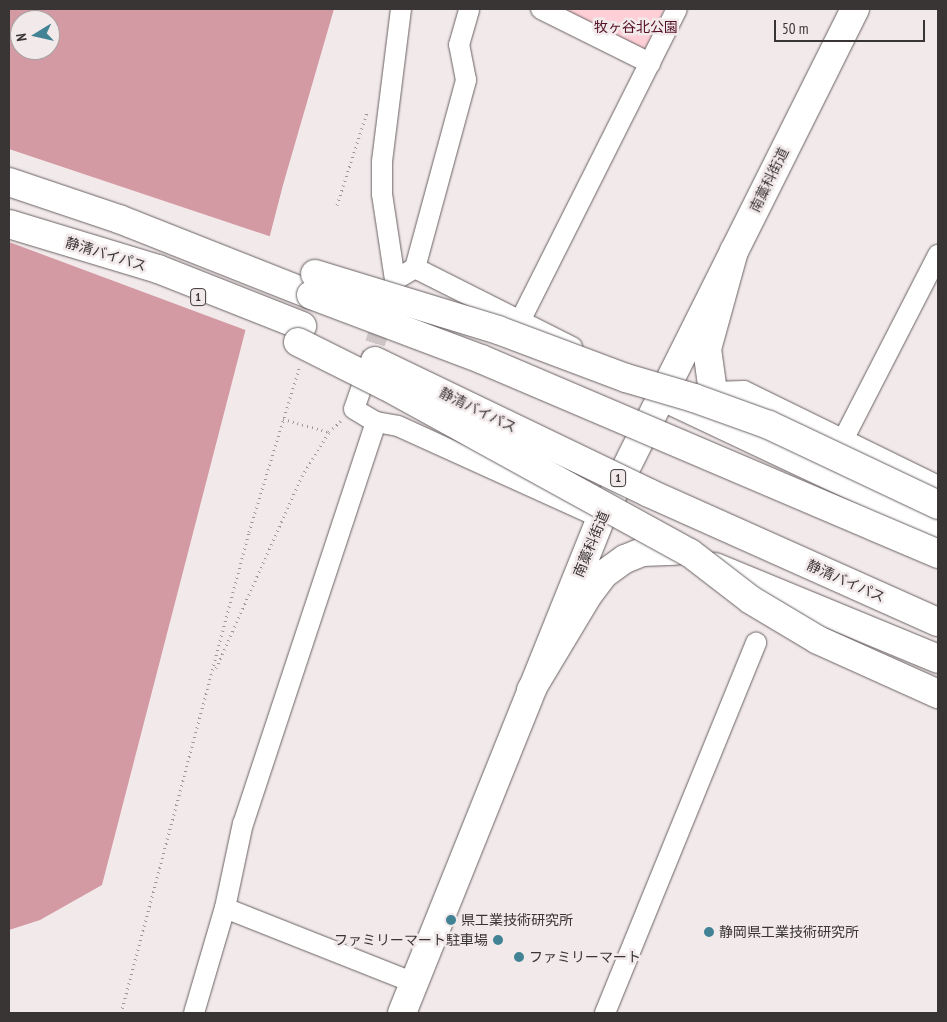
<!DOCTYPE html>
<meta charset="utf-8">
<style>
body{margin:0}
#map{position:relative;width:947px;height:1022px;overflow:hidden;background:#f2e9ea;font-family:"PT Sans Narrow","Noto Sans JP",sans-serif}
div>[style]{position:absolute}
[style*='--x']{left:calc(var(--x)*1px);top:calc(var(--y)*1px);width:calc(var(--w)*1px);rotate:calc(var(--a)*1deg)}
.green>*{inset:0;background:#fecfd6}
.water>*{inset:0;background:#d39aa3}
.pier>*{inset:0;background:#f2e9ea}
.street-tunnel>*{height:20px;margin-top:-10px;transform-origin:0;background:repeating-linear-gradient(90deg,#cdc5c6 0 20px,transparent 0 30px)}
.path>*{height:3px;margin-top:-1.5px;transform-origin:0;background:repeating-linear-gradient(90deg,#9f9899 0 1px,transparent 0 5px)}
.roads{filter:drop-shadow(0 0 1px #696162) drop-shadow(0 0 1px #696162)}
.street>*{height:20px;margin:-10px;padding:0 10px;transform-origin:10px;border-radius:10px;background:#fff}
.secondary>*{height:28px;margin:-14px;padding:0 14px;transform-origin:14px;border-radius:14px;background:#fff}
.highway>*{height:28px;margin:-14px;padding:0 14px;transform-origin:14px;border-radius:14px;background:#fff}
.bridges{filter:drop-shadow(0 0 1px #696162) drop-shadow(0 0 1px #696162)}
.highway-bridge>*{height:28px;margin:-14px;padding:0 14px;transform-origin:14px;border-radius:14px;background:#fff}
.dots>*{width:14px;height:14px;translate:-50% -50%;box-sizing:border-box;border:2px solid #f2e9ea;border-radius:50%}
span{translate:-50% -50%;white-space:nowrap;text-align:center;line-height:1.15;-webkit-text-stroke:5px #f2e9ea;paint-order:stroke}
.shield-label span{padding:1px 4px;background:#f2e9ea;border:1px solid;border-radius:4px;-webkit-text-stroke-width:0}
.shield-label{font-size:12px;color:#393535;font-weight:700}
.park-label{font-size:14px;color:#541024}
.street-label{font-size:14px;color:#393535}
.poi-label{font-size:14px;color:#393535}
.left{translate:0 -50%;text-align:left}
.right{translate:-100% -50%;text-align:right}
.frame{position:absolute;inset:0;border:10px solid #393535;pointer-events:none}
.north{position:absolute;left:10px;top:10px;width:50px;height:50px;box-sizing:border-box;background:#f2e9ea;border:1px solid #a8a1a2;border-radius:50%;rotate:261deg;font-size:14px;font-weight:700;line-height:20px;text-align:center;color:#393535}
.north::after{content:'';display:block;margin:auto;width:18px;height:22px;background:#418395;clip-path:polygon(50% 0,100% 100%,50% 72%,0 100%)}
.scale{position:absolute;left:774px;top:20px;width:151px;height:22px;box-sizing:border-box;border:2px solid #393535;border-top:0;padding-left:6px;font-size:15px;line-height:18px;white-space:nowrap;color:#393535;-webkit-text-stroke:4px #f2e9ea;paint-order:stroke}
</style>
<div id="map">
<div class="green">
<i style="clip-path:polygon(563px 9px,664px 9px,644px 51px)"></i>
</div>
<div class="water">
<i style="clip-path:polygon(evenodd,9px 9px,334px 9px,283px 185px,102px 885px,40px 920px,9px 930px,9px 9px,20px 20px,50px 20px,50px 50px,20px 50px,20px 20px)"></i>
</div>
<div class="pier">
<i style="clip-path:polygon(9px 149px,272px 237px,248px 331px,9px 242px)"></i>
</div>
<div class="street-tunnel">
<i style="--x:366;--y:372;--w:66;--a:-72.4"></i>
</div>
<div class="path">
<i style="--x:337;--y:205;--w:98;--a:-72.1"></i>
<i style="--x:283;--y:419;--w:48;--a:15.8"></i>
<i style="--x:216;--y:668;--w:210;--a:-65.9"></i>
<i style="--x:302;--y:476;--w:52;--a:-58.5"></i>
<i style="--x:329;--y:432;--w:16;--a:-43"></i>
<i style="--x:121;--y:1013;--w:498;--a:-75.1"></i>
<i style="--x:249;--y:532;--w:171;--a:-73"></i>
</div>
<div class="roads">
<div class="street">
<i style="--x:401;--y:9;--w:153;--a:97.1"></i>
<i style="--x:382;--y:161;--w:33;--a:90"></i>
<i style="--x:382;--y:194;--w:87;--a:81.4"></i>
<i style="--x:395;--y:280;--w:23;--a:-31"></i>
<i style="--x:415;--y:268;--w:195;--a:-74.8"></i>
<i style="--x:466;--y:80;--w:36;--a:-101"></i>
<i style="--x:459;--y:45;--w:37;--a:-74"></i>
<i style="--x:541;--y:9;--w:122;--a:26.4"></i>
<i style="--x:415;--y:268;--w:176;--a:26.7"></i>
<i style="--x:521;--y:319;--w:347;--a:-63.3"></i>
<i style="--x:362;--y:386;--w:24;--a:109"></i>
<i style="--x:354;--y:409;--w:26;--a:31"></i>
<i style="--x:376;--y:422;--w:22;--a:10"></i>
<i style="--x:398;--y:426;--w:223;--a:24.4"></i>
<i style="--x:713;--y:392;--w:31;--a:-2"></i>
<i style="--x:744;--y:391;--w:216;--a:26.1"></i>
<i style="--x:376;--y:422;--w:422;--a:108.3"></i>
<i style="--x:243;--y:823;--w:87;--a:102"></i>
<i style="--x:225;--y:908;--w:203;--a:21.6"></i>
<i style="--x:844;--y:438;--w:206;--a:-62.8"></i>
<i style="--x:194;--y:1013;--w:109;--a:-73.6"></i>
<i style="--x:605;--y:1013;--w:400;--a:-67.8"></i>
</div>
<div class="secondary">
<i style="--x:402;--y:1013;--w:534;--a:-68.1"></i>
<i style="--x:601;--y:518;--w:569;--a:-63.48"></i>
</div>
<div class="highway">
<i style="--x:9;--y:182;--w:116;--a:18.6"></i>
<i style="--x:119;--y:219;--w:206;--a:21.6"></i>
<i style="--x:9;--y:224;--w:156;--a:16.8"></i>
<i style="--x:158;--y:269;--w:155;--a:21.6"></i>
<i style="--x:672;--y:401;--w:294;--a:25.3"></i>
<i style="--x:732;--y:422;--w:36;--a:-122"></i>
<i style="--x:713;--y:392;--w:43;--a:-97.9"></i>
<i style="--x:707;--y:349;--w:102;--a:-74.6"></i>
<i style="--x:715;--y:567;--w:241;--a:22.4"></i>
<i style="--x:531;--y:690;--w:111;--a:-59"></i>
<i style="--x:588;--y:595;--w:26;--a:-53"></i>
<i style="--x:604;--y:574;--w:26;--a:-36"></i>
<i style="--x:625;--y:559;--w:18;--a:-22"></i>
<i style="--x:642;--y:552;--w:33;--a:-2"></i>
</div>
</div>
<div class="bridges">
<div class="highway-bridge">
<i style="--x:315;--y:274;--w:191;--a:17"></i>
<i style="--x:498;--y:330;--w:137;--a:20.6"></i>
<i style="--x:626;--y:378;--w:71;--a:16.4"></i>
<i style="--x:694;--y:398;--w:80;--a:19.8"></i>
<i style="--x:769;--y:425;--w:187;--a:25.3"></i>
<i style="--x:311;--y:295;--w:182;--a:20.6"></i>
<i style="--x:481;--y:359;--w:497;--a:23.1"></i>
<i style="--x:298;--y:342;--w:98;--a:26.6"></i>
<i style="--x:386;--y:386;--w:347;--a:28.8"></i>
<i style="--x:690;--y:553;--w:77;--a:37.6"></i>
<i style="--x:751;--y:600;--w:78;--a:30.8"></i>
<i style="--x:818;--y:640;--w:132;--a:24.2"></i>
<i style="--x:375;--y:361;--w:304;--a:25.7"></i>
<i style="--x:649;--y:493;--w:316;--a:24.1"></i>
</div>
</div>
<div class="dots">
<i style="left:451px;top:920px;background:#418395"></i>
<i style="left:709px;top:932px;background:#418395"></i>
<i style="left:498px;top:940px;background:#418395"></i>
<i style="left:519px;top:957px;background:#418395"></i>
</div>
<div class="shield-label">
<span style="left:198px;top:297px">1</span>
<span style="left:618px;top:478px">1</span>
</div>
<div class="park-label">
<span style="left:636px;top:27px">牧ヶ谷北公園</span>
</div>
<div class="street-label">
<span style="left:769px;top:180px;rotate:-64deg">南藁科街道</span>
<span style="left:106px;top:254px;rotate:17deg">静清バイパス</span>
<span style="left:478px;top:410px;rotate:26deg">静清バイパス</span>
<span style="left:591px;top:544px;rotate:-67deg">南藁科街道</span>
<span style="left:846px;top:581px;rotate:24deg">静清バイパス</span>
</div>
<div class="poi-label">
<span class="left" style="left:461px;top:920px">県工業技術研究所</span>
<span class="left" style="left:719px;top:932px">静岡県工業技術研究所</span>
<span class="right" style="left:488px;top:940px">ファミリーマート駐車場</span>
<span class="left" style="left:529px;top:957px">ファミリーマート</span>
</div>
<div class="frame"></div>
<div class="north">N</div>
<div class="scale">50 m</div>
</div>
